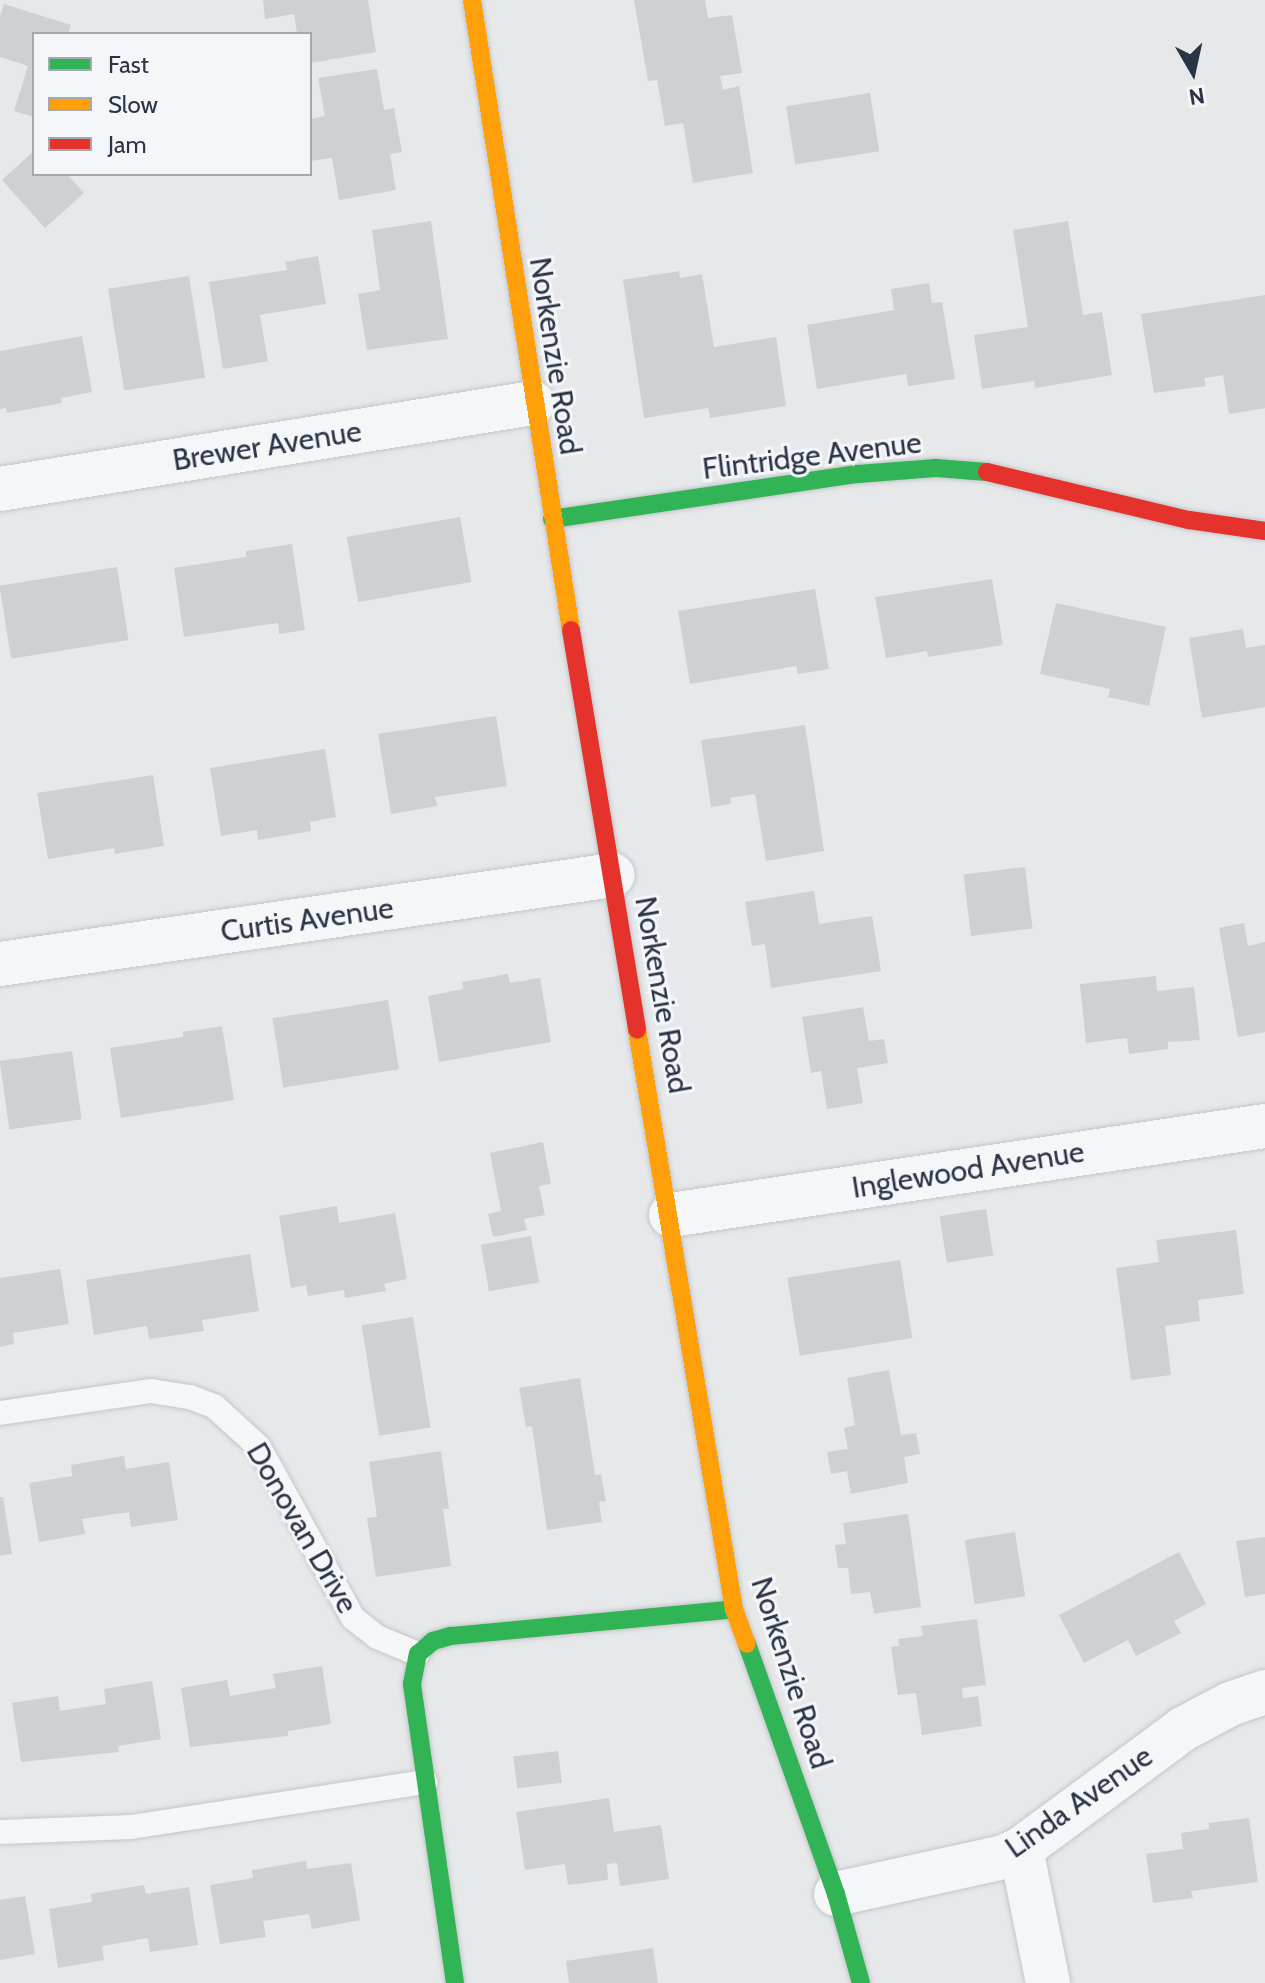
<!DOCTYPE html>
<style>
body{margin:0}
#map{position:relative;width:1265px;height:1983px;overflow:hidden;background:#e6e8ea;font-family:Cabin,sans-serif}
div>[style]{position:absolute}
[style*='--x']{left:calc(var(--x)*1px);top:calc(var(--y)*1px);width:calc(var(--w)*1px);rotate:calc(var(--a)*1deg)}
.building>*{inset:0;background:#ced0d3;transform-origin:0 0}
.roads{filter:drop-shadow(0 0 2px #c4c6c8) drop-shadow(0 0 2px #c4c6c8)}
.lane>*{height:24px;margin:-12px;padding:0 12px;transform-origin:12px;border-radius:12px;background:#f5f6f7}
.street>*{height:44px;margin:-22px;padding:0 22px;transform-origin:22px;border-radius:22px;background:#f5f6f7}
.fast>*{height:18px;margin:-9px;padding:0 9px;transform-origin:9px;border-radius:9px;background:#30b455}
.slow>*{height:18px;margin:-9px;padding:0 9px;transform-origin:9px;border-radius:9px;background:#ff9f0a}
.jam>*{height:18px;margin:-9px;padding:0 9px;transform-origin:9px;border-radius:9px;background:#e5322d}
span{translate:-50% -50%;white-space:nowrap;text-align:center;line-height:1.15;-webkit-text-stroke:6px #f4f6f9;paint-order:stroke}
.street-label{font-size:30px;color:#2b3445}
.legend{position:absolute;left:32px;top:32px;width:280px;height:144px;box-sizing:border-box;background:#f4f6f9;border:2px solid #a4a8b1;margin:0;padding:10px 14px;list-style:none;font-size:24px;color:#2b3445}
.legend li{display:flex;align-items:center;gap:16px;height:40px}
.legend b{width:40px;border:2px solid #a4a8b1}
.north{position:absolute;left:1153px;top:32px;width:80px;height:80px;-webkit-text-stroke:6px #f4f6f9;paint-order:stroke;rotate:171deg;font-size:22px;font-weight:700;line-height:32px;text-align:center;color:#2b3445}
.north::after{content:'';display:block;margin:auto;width:28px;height:36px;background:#2b3445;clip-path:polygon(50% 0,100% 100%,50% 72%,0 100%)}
</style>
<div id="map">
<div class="building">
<i style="clip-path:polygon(263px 0,368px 0,376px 52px,310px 63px,310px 34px,297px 34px,294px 14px,265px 19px)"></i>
<i style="clip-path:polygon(634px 0,705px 0,708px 18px,732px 15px,742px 73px,720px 76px,723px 90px,739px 86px,753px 173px,693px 183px,683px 123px,665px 126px,657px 80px,648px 81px)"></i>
<i style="clip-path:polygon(4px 4px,71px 25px,68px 34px,34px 34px,34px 117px,14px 111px,28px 66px,0 57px,0 17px)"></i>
<i style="clip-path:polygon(377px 69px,384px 110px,394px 108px,402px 152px,390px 154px,396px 190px,339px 200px,332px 158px,310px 161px,310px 119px,325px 116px,318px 78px)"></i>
<i style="left:870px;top:93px;width:59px;height:85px;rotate:81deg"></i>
<i style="clip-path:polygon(34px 151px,34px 174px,67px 174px,84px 193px,45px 228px,2px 180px)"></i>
<i style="clip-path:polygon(431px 221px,448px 339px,367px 350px,358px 294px,380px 290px,372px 230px)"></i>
<i style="clip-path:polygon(1068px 221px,1083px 315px,1102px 312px,1112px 375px,1035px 388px,1034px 381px,982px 389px,974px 335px,1028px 327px,1013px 230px)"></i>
<i style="clip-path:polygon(318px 256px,326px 304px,260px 315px,268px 361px,223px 369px,209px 282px,287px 270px,285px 262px)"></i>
<i style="clip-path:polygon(679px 271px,680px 278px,702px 274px,714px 347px,776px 337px,786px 406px,710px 418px,708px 408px,644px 418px,623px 280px)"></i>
<i style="left:189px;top:276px;width:103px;height:82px;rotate:81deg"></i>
<i style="clip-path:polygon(929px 283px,932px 303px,942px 302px,955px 379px,908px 386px,906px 374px,817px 389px,807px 325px,894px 310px,891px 289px)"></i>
<i style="clip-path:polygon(1265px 295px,1265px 408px,1229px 414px,1223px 375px,1204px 378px,1206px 386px,1154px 393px,1141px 314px)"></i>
<i style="clip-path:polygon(82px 336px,92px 392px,61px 398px,62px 403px,7px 413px,6px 408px,0 409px,0 351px)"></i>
<i style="left:460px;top:517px;width:66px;height:115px;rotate:80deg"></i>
<i style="clip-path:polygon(292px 544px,305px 630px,279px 634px,278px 623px,184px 637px,174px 568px,246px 557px,246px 551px)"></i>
<i style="left:117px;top:567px;width:74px;height:119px;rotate:81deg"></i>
<i style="clip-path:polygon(992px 579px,1003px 645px,928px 657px,927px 651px,886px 658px,875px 597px)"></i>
<i style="clip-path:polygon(815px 589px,829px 669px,798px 674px,796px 666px,690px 684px,678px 611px)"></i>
<i style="clip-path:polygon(1056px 603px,1166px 627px,1149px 706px,1108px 697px,1110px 689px,1040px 674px)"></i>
<i style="clip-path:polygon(1243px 629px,1246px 648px,1265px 645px,1265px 707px,1202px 718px,1189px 638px)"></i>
<i style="clip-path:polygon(496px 716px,507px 786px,435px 797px,437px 806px,391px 814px,378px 734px)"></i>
<i style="clip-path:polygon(805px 725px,824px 851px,766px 861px,755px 794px,730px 798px,731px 804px,711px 807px,701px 740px)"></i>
<i style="clip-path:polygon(325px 749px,336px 817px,310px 822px,311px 831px,258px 840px,257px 830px,221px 836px,210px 768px)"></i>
<i style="clip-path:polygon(153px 775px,164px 846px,115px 854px,114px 848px,48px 859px,37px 793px)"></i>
<i style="left:1025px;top:867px;width:62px;height:62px;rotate:83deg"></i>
<i style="clip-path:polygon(814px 891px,819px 924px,872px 916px,881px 971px,771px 988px,765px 944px,752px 946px,745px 902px)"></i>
<i style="clip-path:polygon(1244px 923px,1248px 946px,1265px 942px,1265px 1032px,1238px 1037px,1219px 928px)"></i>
<i style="clip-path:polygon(508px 974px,510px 983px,540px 978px,551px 1042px,439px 1062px,428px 996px,463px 989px,462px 982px)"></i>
<i style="clip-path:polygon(1156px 976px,1157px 991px,1194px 987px,1200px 1040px,1168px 1042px,1168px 1049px,1129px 1054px,1127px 1038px,1086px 1043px,1080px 984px)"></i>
<i style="left:388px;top:1000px;width:70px;height:117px;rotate:81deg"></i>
<i style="clip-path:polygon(863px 1007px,869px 1041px,884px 1039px,888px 1063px,857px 1068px,863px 1103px,827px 1109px,821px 1071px,811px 1073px,802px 1017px)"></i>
<i style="clip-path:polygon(222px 1026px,234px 1100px,121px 1118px,110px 1048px,183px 1037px,183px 1032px)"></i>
<i style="left:72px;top:1051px;width:69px;height:73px;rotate:82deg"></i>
<i style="clip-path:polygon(543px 1142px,551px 1184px,539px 1186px,545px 1215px,524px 1219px,527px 1230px,493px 1237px,488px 1214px,501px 1211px,490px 1153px)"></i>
<i style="clip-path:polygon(337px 1206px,339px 1223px,395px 1213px,407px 1279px,384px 1284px,386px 1291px,345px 1298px,344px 1290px,308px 1296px,306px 1285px,291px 1288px,279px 1216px)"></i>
<i style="left:986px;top:1209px;width:47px;height:47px;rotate:81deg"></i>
<i style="clip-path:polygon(1236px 1230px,1244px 1294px,1198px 1300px,1200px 1321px,1165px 1326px,1171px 1375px,1131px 1380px,1116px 1268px,1159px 1262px,1156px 1240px)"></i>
<i style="left:531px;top:1236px;width:47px;height:51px;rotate:80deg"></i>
<i style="clip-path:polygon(250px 1254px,259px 1311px,202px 1320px,204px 1331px,149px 1339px,147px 1326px,94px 1335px,86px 1280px)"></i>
<i style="left:900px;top:1260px;width:79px;height:114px;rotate:81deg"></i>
<i style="clip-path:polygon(60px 1269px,69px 1324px,13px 1333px,14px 1344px,0 1347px,0 1278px)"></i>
<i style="left:413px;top:1317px;width:112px;height:52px;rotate:81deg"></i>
<i style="clip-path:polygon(889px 1370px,901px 1435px,916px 1433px,920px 1454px,904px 1457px,908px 1483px,851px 1494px,847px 1471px,831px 1474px,827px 1452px,848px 1449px,844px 1428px,855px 1425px,847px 1378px)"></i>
<i style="clip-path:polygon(580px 1378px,595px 1475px,601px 1474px,606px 1501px,599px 1502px,602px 1522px,547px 1530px,532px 1426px,526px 1427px,519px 1388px)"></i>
<i style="clip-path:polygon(441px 1451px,449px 1509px,443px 1509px,451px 1566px,376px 1577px,367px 1518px,377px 1517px,369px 1462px)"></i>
<i style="clip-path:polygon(124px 1456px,126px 1469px,169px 1462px,178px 1520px,131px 1527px,129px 1512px,82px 1519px,85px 1534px,39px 1542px,29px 1483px,72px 1476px,71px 1465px)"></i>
<i style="clip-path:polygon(0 1497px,3px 1497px,12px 1554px,0 1556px)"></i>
<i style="clip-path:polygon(908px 1514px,921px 1607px,874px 1614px,870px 1592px,851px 1594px,848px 1568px,838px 1568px,835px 1545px,846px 1544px,843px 1523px)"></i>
<i style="left:1015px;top:1532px;width:65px;height:51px;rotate:81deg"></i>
<i style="clip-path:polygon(1265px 1537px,1265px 1594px,1245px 1597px,1236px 1541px)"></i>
<i style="clip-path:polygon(1179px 1552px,1206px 1604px,1174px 1621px,1181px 1633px,1136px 1656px,1128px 1640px,1084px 1663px,1059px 1615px)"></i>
<i style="clip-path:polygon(977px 1619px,986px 1685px,962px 1688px,963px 1698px,978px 1696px,982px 1726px,922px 1735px,916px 1693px,898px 1695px,891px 1647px,899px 1646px,898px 1639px,923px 1636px,921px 1626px)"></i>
<i style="clip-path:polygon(322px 1666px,331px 1724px,288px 1731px,288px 1736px,190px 1747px,181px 1688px,227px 1680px,230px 1696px,276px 1688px,273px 1674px)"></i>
<i style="clip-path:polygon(152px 1681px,161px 1739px,118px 1746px,119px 1752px,21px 1762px,12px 1703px,58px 1696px,60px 1711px,106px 1704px,104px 1689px)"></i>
<i style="left:558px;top:1751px;width:32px;height:45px;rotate:83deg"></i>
<i style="clip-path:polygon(609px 1798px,614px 1832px,661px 1825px,669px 1879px,620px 1886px,617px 1863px,607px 1864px,608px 1880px,568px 1885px,565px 1864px,525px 1870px,516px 1812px)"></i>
<i style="clip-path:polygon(1249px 1818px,1258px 1882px,1191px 1891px,1193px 1898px,1153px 1903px,1146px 1854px,1183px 1849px,1181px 1833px,1209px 1829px,1209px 1823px)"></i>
<i style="clip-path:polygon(306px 1861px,307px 1869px,351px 1863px,360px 1920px,312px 1929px,309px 1914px,263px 1921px,266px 1937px,220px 1944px,210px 1885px,253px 1878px,252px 1870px)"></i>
<i style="clip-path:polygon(144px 1885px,146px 1894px,189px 1887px,198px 1945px,150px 1952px,148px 1938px,102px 1946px,104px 1960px,58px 1968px,49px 1909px,92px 1902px,91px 1894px)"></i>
<i style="clip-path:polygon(25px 1896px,35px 1954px,0 1960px,0 1900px)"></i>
<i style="clip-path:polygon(653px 1948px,658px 1983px,569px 1983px,566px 1961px)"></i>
</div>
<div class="roads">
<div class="lane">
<i style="--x:0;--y:1413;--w:153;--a:-8.3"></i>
<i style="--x:151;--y:1391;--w:39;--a:9"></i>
<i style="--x:190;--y:1397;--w:26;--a:21"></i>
<i style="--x:214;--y:1406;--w:61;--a:42.3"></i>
<i style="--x:259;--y:1447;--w:195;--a:61.2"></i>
<i style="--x:353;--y:1618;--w:31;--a:38"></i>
<i style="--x:377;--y:1637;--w:44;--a:22.5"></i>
<i style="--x:0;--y:1832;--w:131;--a:-2.2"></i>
<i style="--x:131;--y:1827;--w:298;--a:-8.7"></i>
</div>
<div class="street">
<i style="--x:0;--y:489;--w:540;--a:-9.17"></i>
<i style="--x:0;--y:964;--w:619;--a:-8.26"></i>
<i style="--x:671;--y:1215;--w:601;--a:-8.52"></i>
<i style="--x:1021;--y:1849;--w:137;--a:78.6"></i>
<i style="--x:836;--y:1894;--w:172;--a:-12.4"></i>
<i style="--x:1004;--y:1857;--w:19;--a:-25"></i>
<i style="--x:1021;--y:1849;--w:202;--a:-36.5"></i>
<i style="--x:1183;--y:1729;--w:53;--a:-28"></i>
<i style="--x:1230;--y:1704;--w:37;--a:-19"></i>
</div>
<div class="fast">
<i style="--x:552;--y:519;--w:309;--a:-8.4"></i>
<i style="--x:858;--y:474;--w:78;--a:-4.4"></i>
<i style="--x:936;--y:468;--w:51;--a:4.5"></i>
<i style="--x:747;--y:1644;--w:265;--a:70.4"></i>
<i style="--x:836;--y:1894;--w:92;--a:74.3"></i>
<i style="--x:455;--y:1983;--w:302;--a:-98.2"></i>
<i style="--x:412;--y:1684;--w:31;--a:-79"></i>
<i style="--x:418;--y:1654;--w:20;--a:-41"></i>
<i style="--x:433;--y:1641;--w:19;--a:-16"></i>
<i style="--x:451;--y:1636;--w:284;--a:-5.4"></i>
</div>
<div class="slow">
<i style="--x:472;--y:0;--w:638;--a:81.07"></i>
<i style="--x:637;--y:1030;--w:587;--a:80.49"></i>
<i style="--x:734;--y:1609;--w:37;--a:70"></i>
</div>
<div class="jam">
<i style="--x:987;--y:472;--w:208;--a:13.4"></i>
<i style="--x:1189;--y:520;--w:77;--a:8.2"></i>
<i style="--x:571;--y:630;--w:405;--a:80.6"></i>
</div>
</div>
<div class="street-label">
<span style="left:555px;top:356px;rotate:81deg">Norkenzie Road</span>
<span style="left:267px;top:446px;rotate:-9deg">Brewer Avenue</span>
<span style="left:812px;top:456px;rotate:-7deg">Flintridge Avenue</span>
<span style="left:307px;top:920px;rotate:-8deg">Curtis Avenue</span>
<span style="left:662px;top:995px;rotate:80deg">Norkenzie Road</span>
<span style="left:968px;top:1170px;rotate:-9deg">Inglewood Avenue</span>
<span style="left:302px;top:1528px;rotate:60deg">Donovan Drive</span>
<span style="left:791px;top:1673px;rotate:72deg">Norkenzie Road</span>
<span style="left:1079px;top:1802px;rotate:-35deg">Linda Avenue</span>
</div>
<ul class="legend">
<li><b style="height:10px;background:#30b455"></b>Fast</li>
<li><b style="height:10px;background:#ff9f0a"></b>Slow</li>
<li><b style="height:10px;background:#e5322d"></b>Jam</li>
</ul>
<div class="north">N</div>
</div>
